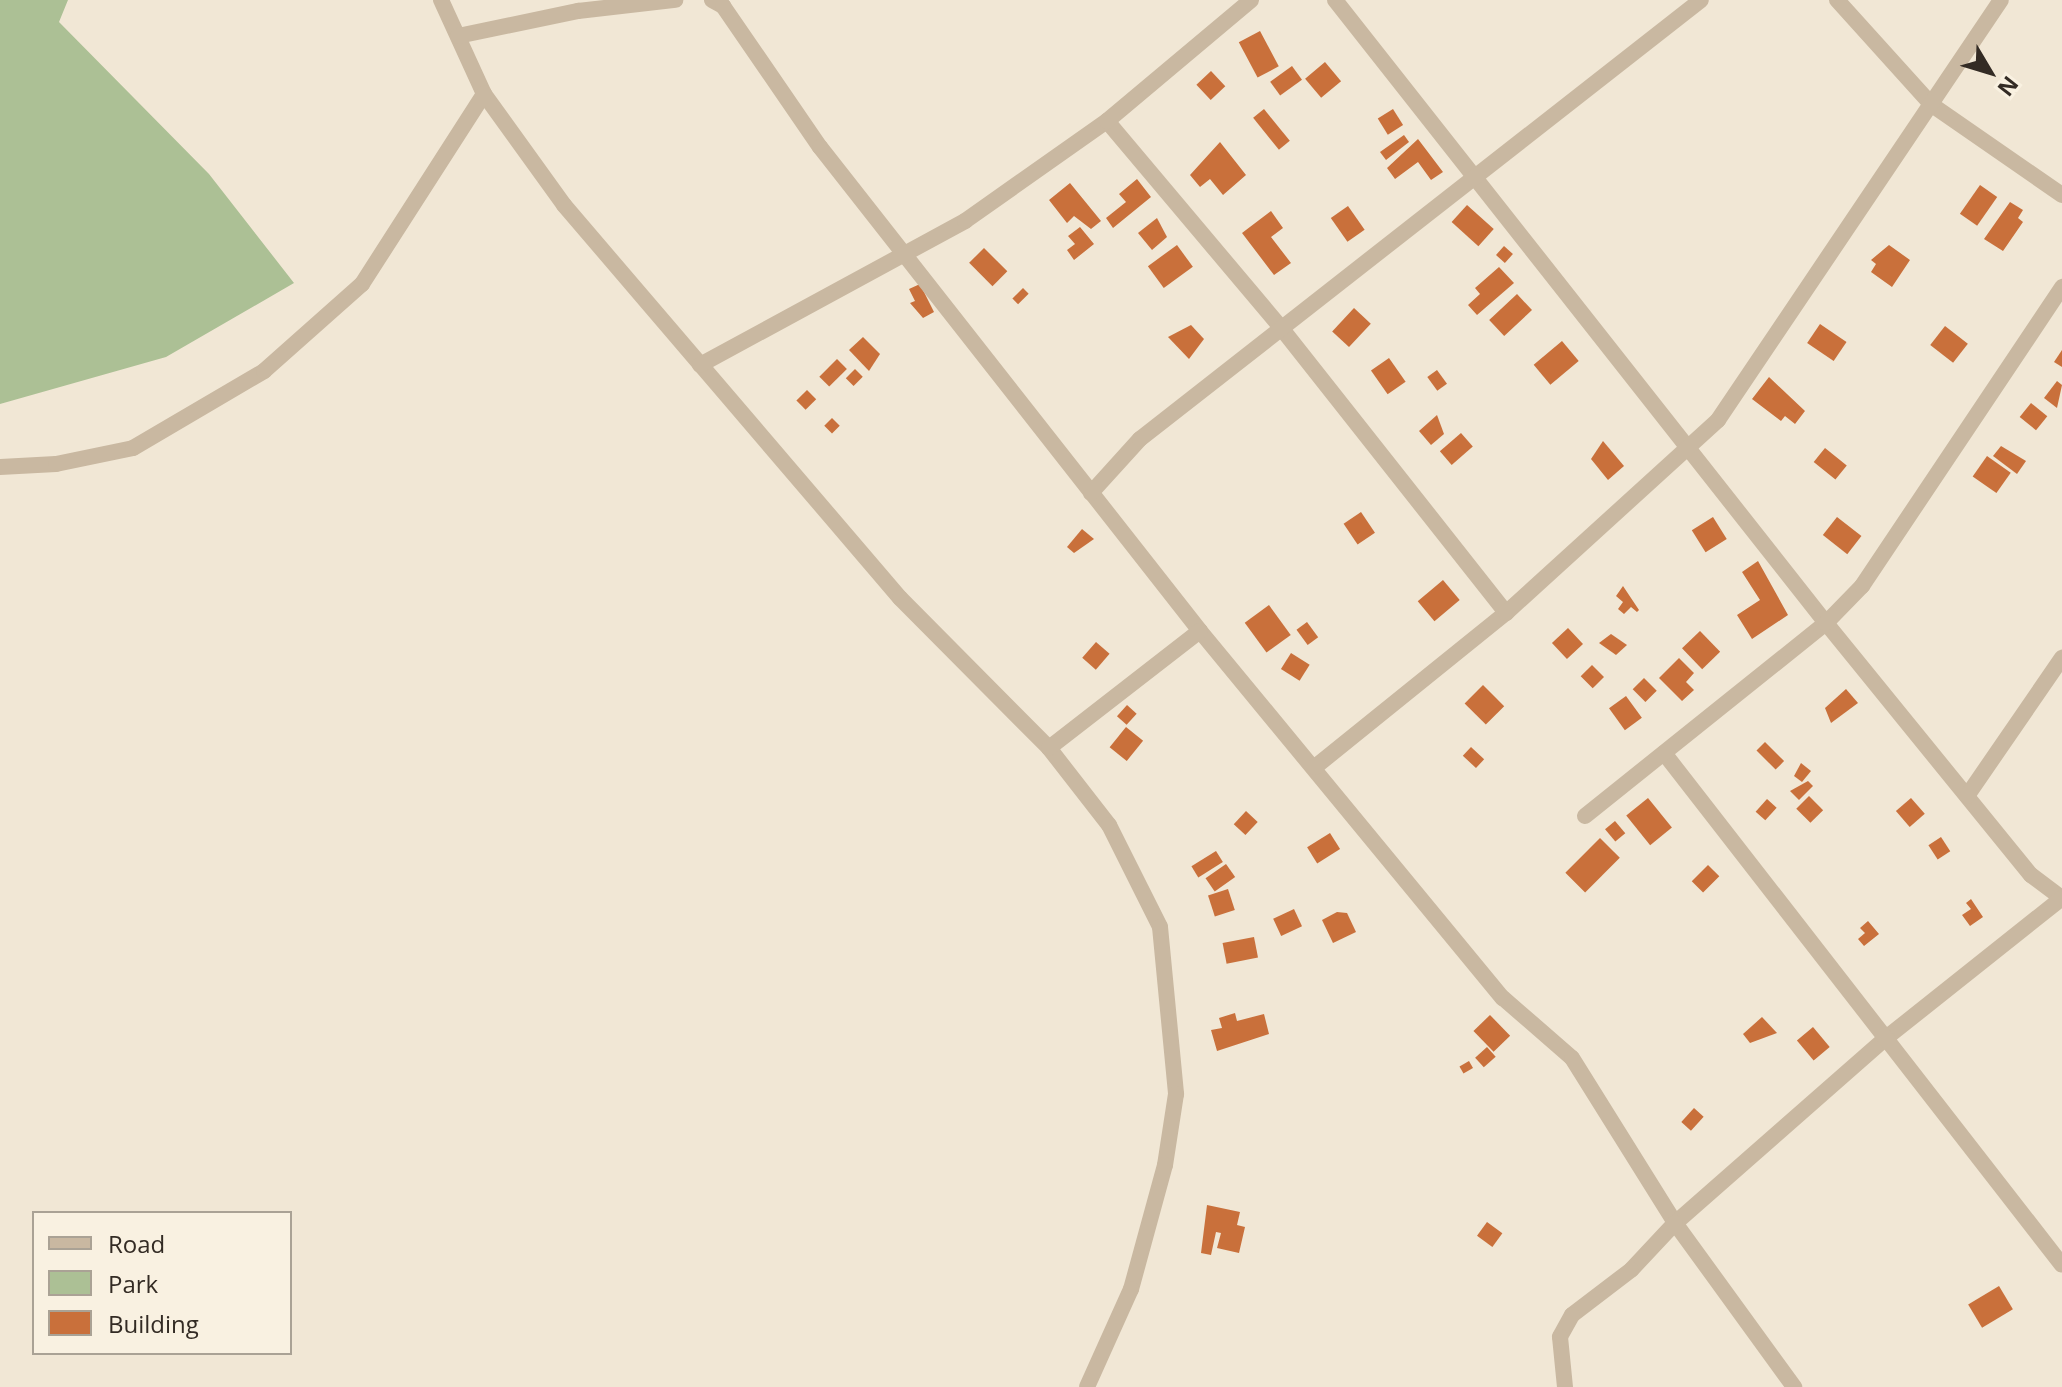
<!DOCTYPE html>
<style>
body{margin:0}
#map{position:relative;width:2062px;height:1387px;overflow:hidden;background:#f1e7d5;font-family:"Open Sans",sans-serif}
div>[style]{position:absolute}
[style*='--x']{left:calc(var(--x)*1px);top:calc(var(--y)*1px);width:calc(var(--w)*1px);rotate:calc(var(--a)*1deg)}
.green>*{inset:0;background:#acc095}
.building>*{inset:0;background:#c9703b;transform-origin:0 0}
.street>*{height:16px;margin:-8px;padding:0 8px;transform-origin:8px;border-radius:8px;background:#c9b8a1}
span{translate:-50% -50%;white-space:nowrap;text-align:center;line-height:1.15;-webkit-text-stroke:8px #f9f1e1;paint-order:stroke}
.legend{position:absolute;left:32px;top:1211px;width:260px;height:144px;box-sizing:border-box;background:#f9f1e1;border:2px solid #aaa295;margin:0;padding:10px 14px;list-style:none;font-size:24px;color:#332b24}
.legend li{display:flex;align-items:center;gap:16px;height:40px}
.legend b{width:40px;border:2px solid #aaa295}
.north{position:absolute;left:1950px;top:32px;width:80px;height:80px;-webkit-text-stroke:6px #f9f1e1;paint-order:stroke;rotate:128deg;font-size:22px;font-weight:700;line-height:32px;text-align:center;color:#332b24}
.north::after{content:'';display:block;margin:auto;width:28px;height:36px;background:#332b24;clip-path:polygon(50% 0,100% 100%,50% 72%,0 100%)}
</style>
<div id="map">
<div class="green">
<i style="clip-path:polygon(0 0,68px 0,59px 22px,209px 174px,294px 283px,166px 357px,0 404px)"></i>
</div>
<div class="building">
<i style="left:1260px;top:31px;width:40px;height:24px;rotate:62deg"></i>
<i style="left:1325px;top:62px;width:25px;height:26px;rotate:50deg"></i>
<i style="left:1292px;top:66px;width:17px;height:27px;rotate:54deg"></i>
<i style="left:1211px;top:71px;width:21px;height:20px;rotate:47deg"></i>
<i style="left:1264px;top:109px;width:41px;height:14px;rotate:51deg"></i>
<i style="left:1393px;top:109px;width:19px;height:18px;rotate:58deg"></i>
<i style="clip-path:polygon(1404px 135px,1409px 142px,1386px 160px,1380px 152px)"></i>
<i style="clip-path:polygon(1418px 139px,1443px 172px,1431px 180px,1418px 162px,1395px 179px,1387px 168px)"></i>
<i style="clip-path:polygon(1220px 142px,1246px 175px,1223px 195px,1210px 179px,1200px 187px,1190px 175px)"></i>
<i style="clip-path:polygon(1137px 179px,1151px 197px,1113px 228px,1106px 218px,1126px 202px,1119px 194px)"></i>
<i style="clip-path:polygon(1070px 183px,1101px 221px,1091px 229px,1074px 216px,1067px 223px,1049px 200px)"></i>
<i style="left:1980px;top:185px;width:21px;height:35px;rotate:35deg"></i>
<i style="clip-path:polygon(2010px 202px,2023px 210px,2018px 218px,2023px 222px,2003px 251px,1984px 239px)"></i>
<i style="left:1467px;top:205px;width:36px;height:23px;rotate:42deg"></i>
<i style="left:1348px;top:206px;width:29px;height:21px;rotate:55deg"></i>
<i style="clip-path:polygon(1271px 211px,1283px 228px,1271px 237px,1291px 263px,1274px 275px,1242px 233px)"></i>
<i style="clip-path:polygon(1157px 218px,1167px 237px,1152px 250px,1138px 233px)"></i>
<i style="clip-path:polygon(1080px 227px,1094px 244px,1074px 260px,1067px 250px,1075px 244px,1068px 236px)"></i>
<i style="left:1177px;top:245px;width:27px;height:36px;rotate:54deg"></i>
<i style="clip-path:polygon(1889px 245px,1910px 260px,1892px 287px,1871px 272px,1876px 264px,1871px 260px)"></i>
<i style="left:1504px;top:246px;width:12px;height:12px;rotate:42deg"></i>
<i style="left:984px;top:248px;width:33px;height:21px;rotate:45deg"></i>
<i style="clip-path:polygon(1499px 267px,1514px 283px,1477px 315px,1468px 305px,1480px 294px,1475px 288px)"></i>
<i style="clip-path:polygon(920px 284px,934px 312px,923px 318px,910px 303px,915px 301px,909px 289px)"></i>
<i style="left:1023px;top:288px;width:8px;height:15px;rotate:45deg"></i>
<i style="left:1517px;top:294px;width:22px;height:38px;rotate:47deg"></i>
<i style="left:1354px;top:308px;width:23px;height:32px;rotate:43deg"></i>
<i style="left:1820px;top:324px;width:32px;height:23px;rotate:34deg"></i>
<i style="clip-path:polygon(1191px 325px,1204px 339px,1189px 359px,1168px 337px)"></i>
<i style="left:1945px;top:326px;width:29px;height:24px;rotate:38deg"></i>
<i style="clip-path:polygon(863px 337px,880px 354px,869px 371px,849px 350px)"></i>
<i style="left:1562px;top:341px;width:26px;height:37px;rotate:50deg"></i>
<i style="clip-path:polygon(2062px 350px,2062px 367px,2054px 362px)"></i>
<i style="left:1389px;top:358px;width:29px;height:22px;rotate:55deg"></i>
<i style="left:837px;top:359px;width:14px;height:25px;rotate:45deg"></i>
<i style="left:855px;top:369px;width:11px;height:13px;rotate:45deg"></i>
<i style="left:1437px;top:370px;width:17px;height:12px;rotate:54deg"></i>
<i style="clip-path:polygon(1769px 377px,1805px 411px,1795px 424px,1785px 416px,1781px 421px,1752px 399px)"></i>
<i style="clip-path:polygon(2057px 381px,2062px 385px,2057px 408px,2044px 398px)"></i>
<i style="left:807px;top:390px;width:13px;height:15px;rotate:45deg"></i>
<i style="left:2031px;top:403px;width:21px;height:18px;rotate:39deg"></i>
<i style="clip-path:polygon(1437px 415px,1444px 434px,1431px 445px,1419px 431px)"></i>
<i style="left:832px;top:418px;width:11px;height:11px;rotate:45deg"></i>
<i style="left:1461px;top:433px;width:18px;height:28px;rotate:49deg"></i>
<i style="clip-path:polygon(1603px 441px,1624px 466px,1608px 480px,1591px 459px)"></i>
<i style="clip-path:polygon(2001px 446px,2026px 461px,2017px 474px,1993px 456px)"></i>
<i style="left:1825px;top:448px;width:28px;height:18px;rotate:39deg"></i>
<i style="left:1987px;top:456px;width:29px;height:25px;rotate:35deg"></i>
<i style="left:1361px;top:512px;width:25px;height:21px;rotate:56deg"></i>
<i style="left:1713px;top:517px;width:26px;height:25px;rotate:58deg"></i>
<i style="left:1837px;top:517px;width:31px;height:23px;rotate:38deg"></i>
<i style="clip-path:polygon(1082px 529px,1094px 539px,1074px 553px,1067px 547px)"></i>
<i style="clip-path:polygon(1758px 561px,1788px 615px,1752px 639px,1737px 615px,1760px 600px,1742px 572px)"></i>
<i style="left:1443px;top:580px;width:26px;height:33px;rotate:50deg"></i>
<i style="clip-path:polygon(1623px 586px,1639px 610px,1637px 612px,1631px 607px,1624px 614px,1618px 609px,1623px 602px,1616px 596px)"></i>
<i style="left:1269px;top:605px;width:37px;height:30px;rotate:54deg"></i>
<i style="left:1307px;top:622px;width:19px;height:13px;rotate:54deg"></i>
<i style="left:1568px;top:628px;width:22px;height:22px;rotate:47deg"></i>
<i style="left:1700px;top:631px;width:29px;height:25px;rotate:46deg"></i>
<i style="clip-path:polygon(1611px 634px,1627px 645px,1616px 655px,1599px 643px)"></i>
<i style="left:1096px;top:642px;width:18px;height:21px;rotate:41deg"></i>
<i style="left:1291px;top:653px;width:22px;height:19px;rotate:32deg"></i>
<i style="clip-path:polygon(1679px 658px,1694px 673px,1686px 682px,1694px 690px,1682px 701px,1659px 678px)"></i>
<i style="left:1592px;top:665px;width:17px;height:16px;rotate:45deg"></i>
<i style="left:1644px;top:678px;width:18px;height:16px;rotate:45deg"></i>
<i style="left:1483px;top:685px;width:30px;height:26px;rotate:45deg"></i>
<i style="clip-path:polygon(1846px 689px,1858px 703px,1831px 723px,1825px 708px)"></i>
<i style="left:1626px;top:696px;width:27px;height:21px;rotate:54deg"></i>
<i style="left:1127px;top:705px;width:13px;height:15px;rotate:42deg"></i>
<i style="left:1126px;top:727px;width:22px;height:26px;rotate:39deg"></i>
<i style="left:1765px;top:742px;width:27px;height:12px;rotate:45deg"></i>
<i style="left:1471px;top:747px;width:18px;height:12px;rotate:43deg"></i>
<i style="clip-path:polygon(1801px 763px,1811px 771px,1802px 782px,1794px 776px)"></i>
<i style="clip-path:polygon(1808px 781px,1813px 786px,1799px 800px,1790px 791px)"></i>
<i style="left:1809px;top:796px;width:20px;height:18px;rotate:45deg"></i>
<i style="left:1648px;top:798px;width:38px;height:28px;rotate:51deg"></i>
<i style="left:1911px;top:798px;width:21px;height:20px;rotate:49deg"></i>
<i style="left:1767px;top:799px;width:13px;height:17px;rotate:42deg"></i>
<i style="left:1246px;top:811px;width:16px;height:18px;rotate:43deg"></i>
<i style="left:1615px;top:821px;width:16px;height:13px;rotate:50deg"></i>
<i style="left:1330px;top:833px;width:19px;height:27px;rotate:58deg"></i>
<i style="left:1941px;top:837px;width:17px;height:15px;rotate:57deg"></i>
<i style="left:1600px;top:838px;width:28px;height:49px;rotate:45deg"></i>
<i style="left:1216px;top:851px;width:13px;height:29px;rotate:58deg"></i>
<i style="left:1226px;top:864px;width:16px;height:25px;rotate:55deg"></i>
<i style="left:1708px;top:865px;width:16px;height:23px;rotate:45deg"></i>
<i style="left:1228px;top:889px;width:22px;height:21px;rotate:72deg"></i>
<i style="clip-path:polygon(1971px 899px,1983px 917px,1970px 926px,1962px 915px,1971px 909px,1966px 903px)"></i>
<i style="left:1294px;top:909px;width:19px;height:23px;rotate:65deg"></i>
<i style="clip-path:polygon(1337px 912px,1347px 913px,1356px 932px,1333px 943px,1322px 920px)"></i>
<i style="clip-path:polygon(1868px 921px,1879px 934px,1864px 946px,1858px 939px,1865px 933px,1860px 928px)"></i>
<i style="left:1254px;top:937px;width:21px;height:32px;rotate:79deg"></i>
<i style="clip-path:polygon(1235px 1013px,1237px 1021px,1264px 1014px,1269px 1034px,1217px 1051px,1211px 1030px,1222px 1028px,1219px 1018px)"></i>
<i style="left:1490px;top:1015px;width:29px;height:23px;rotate:46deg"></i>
<i style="clip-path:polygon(1762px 1017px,1777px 1033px,1750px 1043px,1743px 1034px)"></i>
<i style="left:1813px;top:1027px;width:26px;height:21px;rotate:50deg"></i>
<i style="left:1487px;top:1047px;width:13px;height:16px;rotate:48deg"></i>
<i style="left:1469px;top:1061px;width:8px;height:11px;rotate:60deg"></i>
<i style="left:1694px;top:1108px;width:13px;height:19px;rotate:42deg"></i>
<i style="clip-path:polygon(1207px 1205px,1240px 1212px,1237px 1225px,1245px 1227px,1239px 1253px,1217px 1248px,1221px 1233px,1216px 1232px,1211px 1255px,1201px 1253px)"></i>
<i style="left:1487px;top:1222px;width:19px;height:17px;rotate:36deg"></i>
<i style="left:1999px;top:1286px;width:27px;height:36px;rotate:59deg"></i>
</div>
<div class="street">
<i style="--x:441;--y:0;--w:103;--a:65.4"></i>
<i style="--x:484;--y:94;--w:137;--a:54.2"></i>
<i style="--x:564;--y:205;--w:517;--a:49.47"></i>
<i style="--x:900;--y:598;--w:211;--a:45.2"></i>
<i style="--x:1049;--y:748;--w:98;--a:52.1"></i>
<i style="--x:1109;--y:825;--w:114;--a:63.4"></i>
<i style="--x:1160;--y:927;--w:168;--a:84.5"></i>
<i style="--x:1176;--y:1094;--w:72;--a:98.8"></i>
<i style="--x:1165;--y:1165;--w:129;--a:105.3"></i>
<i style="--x:1131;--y:1289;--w:107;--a:114.2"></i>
<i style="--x:712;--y:0;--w:13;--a:29"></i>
<i style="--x:723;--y:6;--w:171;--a:55.5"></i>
<i style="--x:820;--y:147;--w:615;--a:51.86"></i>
<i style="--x:1200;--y:631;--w:476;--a:50.5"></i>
<i style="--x:1503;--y:998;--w:91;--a:41"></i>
<i style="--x:1572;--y:1058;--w:195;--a:58"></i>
<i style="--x:1675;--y:1223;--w:203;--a:54"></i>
<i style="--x:1335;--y:0;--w:793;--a:51.76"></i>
<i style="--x:1826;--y:623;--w:325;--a:50.9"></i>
<i style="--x:2031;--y:875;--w:39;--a:37"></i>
<i style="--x:2062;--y:898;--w:223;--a:141.5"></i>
<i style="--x:1887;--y:1037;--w:282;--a:138.7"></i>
<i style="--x:1675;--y:1223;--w:64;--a:133.1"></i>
<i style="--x:1631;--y:1270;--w:74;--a:142.7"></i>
<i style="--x:1572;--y:1315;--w:25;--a:119"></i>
<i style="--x:1560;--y:1337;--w:50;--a:84.3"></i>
<i style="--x:1837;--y:0;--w:142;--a:47.9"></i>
<i style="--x:1932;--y:105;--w:158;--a:34.7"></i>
<i style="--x:458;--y:36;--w:123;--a:-11.8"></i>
<i style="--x:578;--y:11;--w:98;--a:-6.5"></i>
<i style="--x:1107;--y:121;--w:272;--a:49.9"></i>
<i style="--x:1282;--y:329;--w:362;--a:51.7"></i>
<i style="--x:700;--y:365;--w:302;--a:-28.5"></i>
<i style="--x:965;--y:221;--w:174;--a:-35.2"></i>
<i style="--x:1107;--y:121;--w:188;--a:-40"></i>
<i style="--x:0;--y:467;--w:56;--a:-3.1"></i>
<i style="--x:56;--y:464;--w:79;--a:-11.7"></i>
<i style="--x:133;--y:448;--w:152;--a:-30.4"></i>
<i style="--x:264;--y:371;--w:131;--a:-41.6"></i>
<i style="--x:362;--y:284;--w:226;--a:-57.3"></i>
<i style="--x:1091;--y:493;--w:73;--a:-47.8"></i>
<i style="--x:1140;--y:439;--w:712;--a:-38.04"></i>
<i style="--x:1049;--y:748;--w:191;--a:-37.8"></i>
<i style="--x:1664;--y:753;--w:648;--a:52.14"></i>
<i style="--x:1315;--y:767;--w:245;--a:-38.9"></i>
<i style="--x:1506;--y:613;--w:287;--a:-42.3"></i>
<i style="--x:1718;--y:420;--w:506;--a:-56.03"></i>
<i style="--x:1967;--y:796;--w:168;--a:-55.5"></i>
<i style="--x:1585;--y:816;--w:309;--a:-38.7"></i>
<i style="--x:1826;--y:623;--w:52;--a:-45.8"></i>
<i style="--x:1862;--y:586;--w:360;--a:-56.2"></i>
</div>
<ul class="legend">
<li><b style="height:10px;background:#c9b8a1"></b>Road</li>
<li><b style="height:22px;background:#acc095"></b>Park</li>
<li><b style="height:22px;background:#c9703b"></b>Building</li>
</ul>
<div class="north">N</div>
</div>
